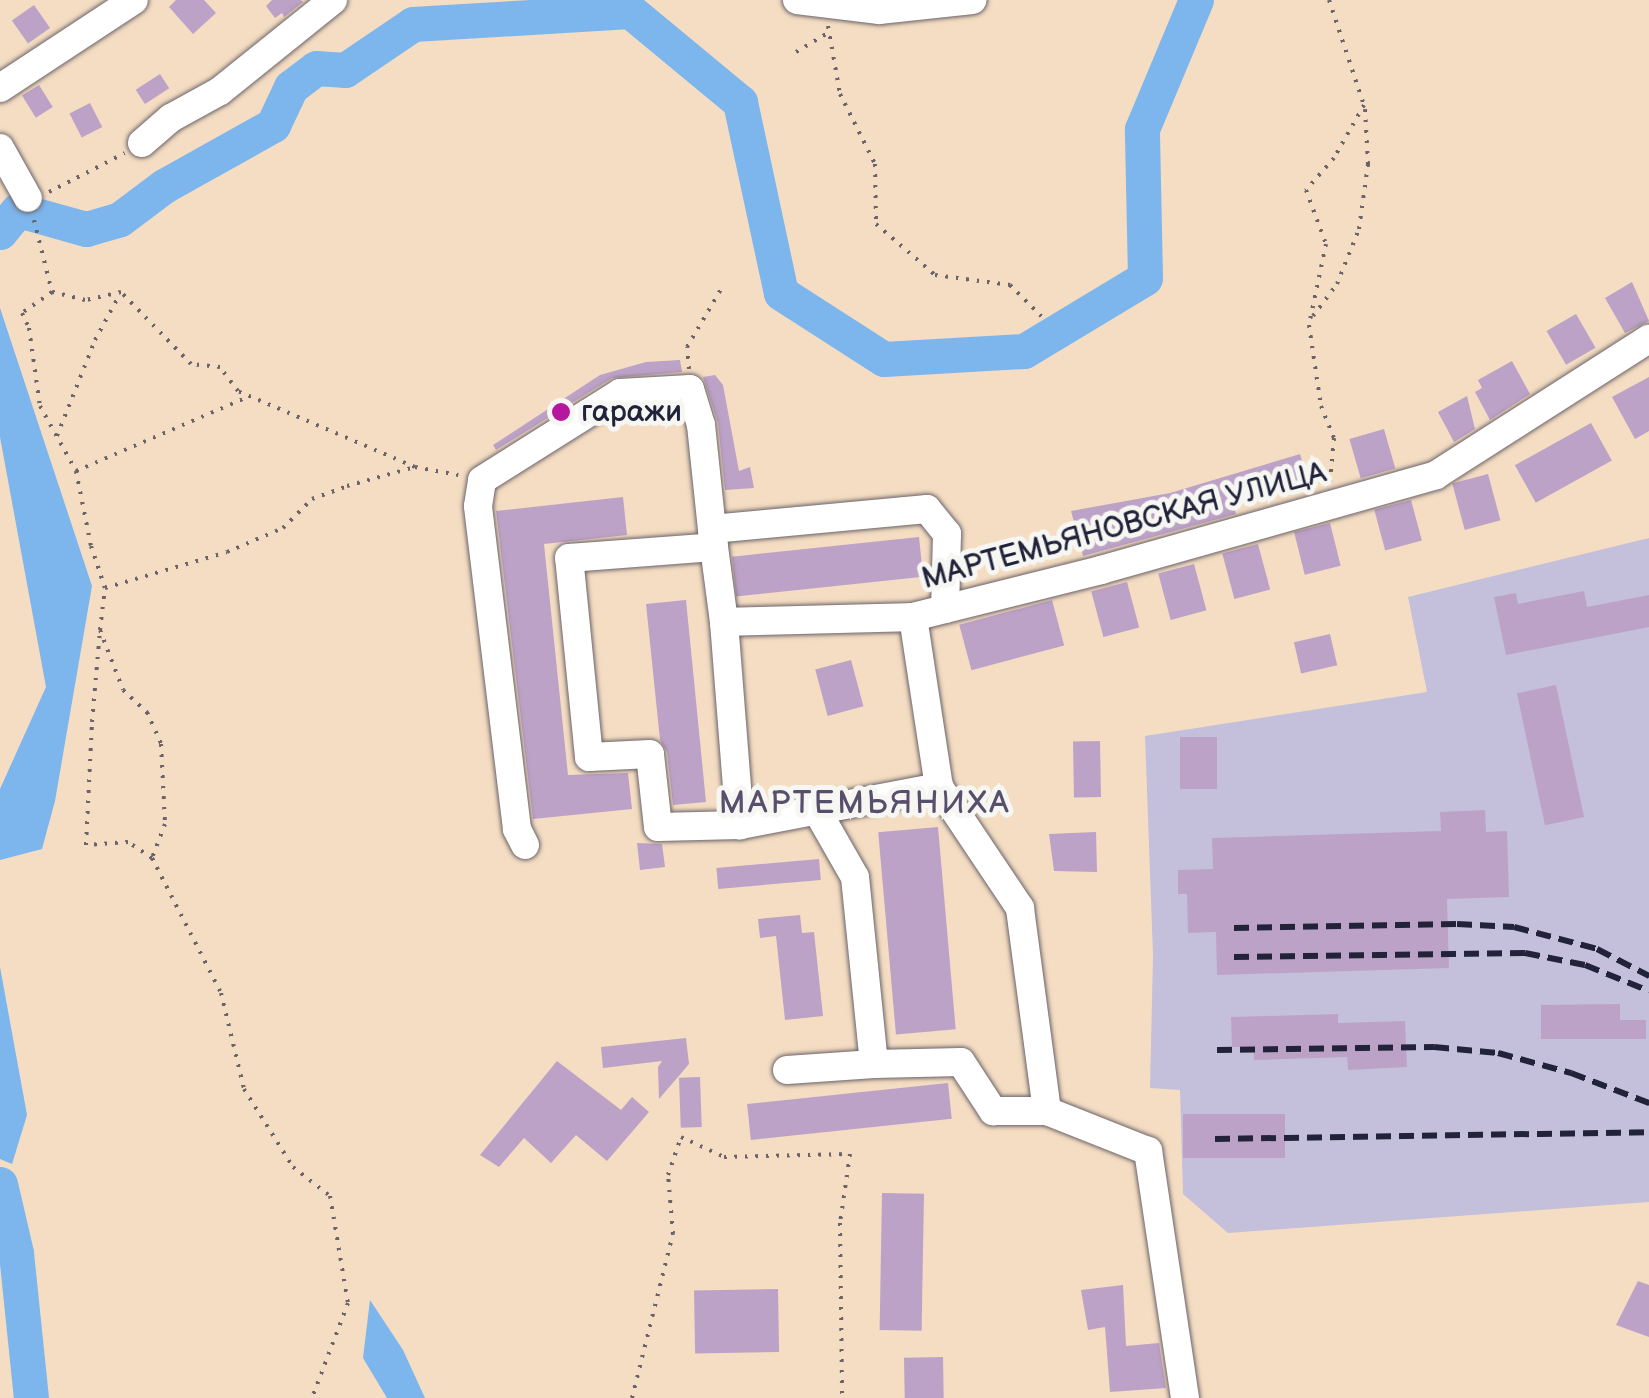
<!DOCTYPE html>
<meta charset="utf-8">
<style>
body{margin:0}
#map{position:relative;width:1649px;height:1398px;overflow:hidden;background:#f4ddc2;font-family:"Balsamiq Sans",sans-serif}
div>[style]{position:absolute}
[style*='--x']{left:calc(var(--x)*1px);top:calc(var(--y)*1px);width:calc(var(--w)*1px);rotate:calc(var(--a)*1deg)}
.industrial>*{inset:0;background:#c4c0db}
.water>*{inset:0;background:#7db5ed}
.river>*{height:35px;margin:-17.5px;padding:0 17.5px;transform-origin:17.5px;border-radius:17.5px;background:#7db5ed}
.building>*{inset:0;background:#bda2c7;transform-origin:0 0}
.path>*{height:4px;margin-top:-2px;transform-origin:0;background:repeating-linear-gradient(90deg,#6c636a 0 2.5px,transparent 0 10.5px)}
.roads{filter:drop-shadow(0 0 2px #6c636a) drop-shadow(0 0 2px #6c636a)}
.minor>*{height:28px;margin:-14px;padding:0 14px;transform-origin:14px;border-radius:14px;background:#fff}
.rail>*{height:6px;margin-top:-3px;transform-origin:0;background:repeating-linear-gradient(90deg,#22223b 0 15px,transparent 0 23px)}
.dots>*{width:28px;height:28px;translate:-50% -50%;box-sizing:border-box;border:5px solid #f6f6f2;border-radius:50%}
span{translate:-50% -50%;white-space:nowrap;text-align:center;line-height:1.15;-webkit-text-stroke:10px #f6f6f2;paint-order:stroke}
.poi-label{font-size:30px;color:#22223b}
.left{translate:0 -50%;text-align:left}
.street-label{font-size:30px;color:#22223b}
.neighbourhood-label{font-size:32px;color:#584f6c;letter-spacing:2.5px}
</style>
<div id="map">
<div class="industrial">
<i style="clip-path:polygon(1649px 538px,1649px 1202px,1228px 1233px,1183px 1194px,1180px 1090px,1150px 1088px,1153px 955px,1145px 736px,1427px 692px,1408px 597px)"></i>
</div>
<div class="water">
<i style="clip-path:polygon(0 308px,92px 586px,55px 801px,42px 849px,0 860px,0 789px,46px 687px,0 437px)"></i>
<i style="clip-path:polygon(0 967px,27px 1115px,12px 1164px,0 1159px)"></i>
<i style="clip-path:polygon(370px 1300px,403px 1350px,425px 1398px,387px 1398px,363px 1358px)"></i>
</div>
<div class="river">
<i style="--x:0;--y:232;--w:28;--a:-51"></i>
<i style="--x:18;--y:210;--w:71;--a:15.6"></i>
<i style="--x:86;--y:229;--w:35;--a:-16"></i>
<i style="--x:120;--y:219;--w:55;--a:-36.9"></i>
<i style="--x:164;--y:186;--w:125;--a:-29.2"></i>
<i style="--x:273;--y:125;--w:42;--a:-64.7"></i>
<i style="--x:291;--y:87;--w:31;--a:-37"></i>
<i style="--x:316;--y:68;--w:29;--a:4"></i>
<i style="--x:345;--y:70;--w:82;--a:-34.1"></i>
<i style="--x:413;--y:24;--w:217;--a:-3.4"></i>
<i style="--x:630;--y:11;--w:143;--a:39.6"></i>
<i style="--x:740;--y:102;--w:195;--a:77.9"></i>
<i style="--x:781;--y:293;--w:122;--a:32.7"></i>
<i style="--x:884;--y:359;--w:140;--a:-3.3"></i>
<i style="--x:1024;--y:351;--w:141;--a:-31.1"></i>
<i style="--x:1145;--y:278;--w:149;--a:-91.2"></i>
<i style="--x:1142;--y:129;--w:140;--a:-67.3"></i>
<i style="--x:0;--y:1184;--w:71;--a:76.9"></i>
<i style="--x:16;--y:1253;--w:146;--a:84.1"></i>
</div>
<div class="building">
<i style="clip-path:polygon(176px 0,204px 0,216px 13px,193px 34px,169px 7px)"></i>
<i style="clip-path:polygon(272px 0,301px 0,303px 2px,284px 17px,282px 13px,275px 18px,266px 6px)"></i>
<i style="left:34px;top:5px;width:28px;height:27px;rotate:55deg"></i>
<i style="left:160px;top:74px;width:17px;height:29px;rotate:57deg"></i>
<i style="left:39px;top:85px;width:26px;height:20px;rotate:58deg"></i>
<i style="left:90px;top:103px;width:27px;height:23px;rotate:63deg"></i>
<i style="clip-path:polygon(1632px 282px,1649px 321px,1625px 333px,1605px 298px)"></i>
<i style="left:1576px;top:314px;width:39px;height:34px;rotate:60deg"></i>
<i style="clip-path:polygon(680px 360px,682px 372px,612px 378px,496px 450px,493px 445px,600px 375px,646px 362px)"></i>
<i style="clip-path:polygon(1512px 361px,1530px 394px,1490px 420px,1475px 392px,1482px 388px,1478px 380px)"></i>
<i style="clip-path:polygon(715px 375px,723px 385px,739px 471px,750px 467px,754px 488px,725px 490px,718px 423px,703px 377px)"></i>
<i style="clip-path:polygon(1649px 377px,1649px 431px,1635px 439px,1612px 397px)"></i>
<i style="clip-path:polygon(1467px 396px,1475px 429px,1454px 442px,1438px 412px)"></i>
<i style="left:1591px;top:423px;width:43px;height:87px;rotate:61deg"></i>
<i style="left:1384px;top:429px;width:41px;height:36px;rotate:74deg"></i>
<i style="clip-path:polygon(1300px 454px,1310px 488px,1233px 503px,1236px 514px,1083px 556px,1071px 511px,1170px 493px)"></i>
<i style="left:1488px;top:474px;width:48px;height:37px;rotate:75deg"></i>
<i style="clip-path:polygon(623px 497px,627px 535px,544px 544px,568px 775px,628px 773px,632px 809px,533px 819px,496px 511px)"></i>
<i style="left:1411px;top:500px;width:42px;height:38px;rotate:75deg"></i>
<i style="left:1330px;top:523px;width:44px;height:37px;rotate:76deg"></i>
<i style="left:919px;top:537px;width:40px;height:188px;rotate:84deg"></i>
<i style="left:1258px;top:544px;width:47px;height:37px;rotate:75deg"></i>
<i style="left:1194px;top:564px;width:48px;height:37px;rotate:75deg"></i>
<i style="left:1127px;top:582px;width:47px;height:37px;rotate:75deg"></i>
<i style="clip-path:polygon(1584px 591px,1587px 607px,1649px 595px,1649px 627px,1506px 655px,1494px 597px,1516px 593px,1518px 604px)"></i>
<i style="clip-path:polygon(686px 600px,706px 802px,673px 805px,667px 752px,660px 740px,646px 604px)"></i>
<i style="left:1052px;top:600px;width:47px;height:96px;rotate:75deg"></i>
<i style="left:1330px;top:634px;width:32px;height:37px;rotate:77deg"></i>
<i style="left:851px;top:660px;width:48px;height:37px;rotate:75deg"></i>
<i style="left:1556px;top:685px;width:135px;height:40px;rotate:78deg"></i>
<i style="left:1180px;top:737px;width:37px;height:52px"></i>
<i style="left:1100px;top:741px;width:56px;height:27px;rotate:89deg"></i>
<i style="clip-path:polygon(1485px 810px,1486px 832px,1507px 831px,1509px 897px,1447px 899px,1449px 968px,1217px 975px,1216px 932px,1188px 933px,1187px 894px,1178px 894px,1178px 870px,1213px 869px,1212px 838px,1441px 831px,1440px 812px)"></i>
<i style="left:938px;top:827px;width:203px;height:60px;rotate:85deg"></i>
<i style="clip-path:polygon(1096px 832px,1097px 872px,1054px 871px,1049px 834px)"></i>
<i style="clip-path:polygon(637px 843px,662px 844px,665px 867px,640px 870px)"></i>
<i style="left:819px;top:859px;width:21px;height:103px;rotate:85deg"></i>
<i style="clip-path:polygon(800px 915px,802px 933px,814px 932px,823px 1016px,785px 1020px,776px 936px,760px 938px,758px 919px)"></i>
<i style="clip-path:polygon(1620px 1004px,1620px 1020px,1646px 1020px,1646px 1039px,1541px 1039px,1541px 1005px)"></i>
<i style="clip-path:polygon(1338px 1014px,1338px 1023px,1405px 1021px,1407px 1067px,1348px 1070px,1347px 1057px,1254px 1060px,1254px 1047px,1232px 1047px,1231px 1017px)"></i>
<i style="clip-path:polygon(686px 1038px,689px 1064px,659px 1099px,658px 1067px,662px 1061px,603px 1068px,601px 1047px)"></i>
<i style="clip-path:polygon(557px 1061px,621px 1110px,632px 1097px,649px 1112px,607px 1161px,576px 1135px,551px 1163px,524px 1138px,499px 1167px,480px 1155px)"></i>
<i style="left:700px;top:1077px;width:50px;height:21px;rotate:88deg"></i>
<i style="left:948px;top:1083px;width:36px;height:202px;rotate:84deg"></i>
<i style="left:1285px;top:1114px;width:44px;height:102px;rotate:90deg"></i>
<i style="left:882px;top:1193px;width:42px;height:137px;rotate:1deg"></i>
<i style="clip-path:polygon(1638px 1281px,1649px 1285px,1649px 1337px,1616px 1325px)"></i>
<i style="clip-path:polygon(1123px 1285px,1126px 1346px,1159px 1343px,1166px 1388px,1110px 1392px,1105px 1327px,1088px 1330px,1081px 1290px)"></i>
<i style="left:778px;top:1289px;width:63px;height:84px;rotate:89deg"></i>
<i style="left:943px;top:1357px;width:41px;height:39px;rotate:89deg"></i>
</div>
<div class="path">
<i style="--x:1329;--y:0;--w:111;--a:71.6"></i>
<i style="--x:1364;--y:105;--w:61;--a:119.5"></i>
<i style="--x:1334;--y:158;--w:43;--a:131.2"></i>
<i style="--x:1306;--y:190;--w:58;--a:69.7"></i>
<i style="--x:1326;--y:244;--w:83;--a:101.9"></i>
<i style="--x:1309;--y:325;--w:82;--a:81.6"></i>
<i style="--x:1321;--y:406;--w:35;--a:68"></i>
<i style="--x:1334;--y:438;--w:44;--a:95.2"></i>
<i style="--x:828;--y:26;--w:69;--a:80"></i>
<i style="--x:840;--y:94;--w:78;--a:63.4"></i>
<i style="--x:875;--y:164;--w:60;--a:89"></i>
<i style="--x:876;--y:224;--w:78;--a:40.8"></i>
<i style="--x:935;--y:275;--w:76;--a:7.6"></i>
<i style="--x:1010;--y:285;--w:48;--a:45"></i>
<i style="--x:796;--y:52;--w:39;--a:-31"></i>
<i style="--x:49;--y:192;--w:85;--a:-27.2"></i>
<i style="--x:34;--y:220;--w:74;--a:76"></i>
<i style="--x:1313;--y:316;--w:40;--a:-53"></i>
<i style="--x:1337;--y:284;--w:59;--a:-68.2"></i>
<i style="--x:1359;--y:229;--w:66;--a:-82.1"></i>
<i style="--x:1368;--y:164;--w:55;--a:-93.1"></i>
<i style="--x:689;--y:369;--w:22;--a:-95"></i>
<i style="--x:687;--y:347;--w:71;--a:-59.5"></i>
<i style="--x:57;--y:436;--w:103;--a:-68.4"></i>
<i style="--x:95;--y:340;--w:52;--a:-61.5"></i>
<i style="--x:415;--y:467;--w:193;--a:-156.8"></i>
<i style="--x:238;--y:391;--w:30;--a:-127"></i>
<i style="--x:220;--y:367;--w:29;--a:-174"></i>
<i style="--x:191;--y:364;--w:100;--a:-134.2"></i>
<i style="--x:121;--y:292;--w:37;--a:167"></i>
<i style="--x:85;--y:300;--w:34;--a:-166"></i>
<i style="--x:52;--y:292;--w:37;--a:145"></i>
<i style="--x:22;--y:313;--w:17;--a:65"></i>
<i style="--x:29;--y:328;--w:79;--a:82"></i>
<i style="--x:40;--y:406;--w:74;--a:61"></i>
<i style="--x:76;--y:471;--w:76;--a:78.7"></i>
<i style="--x:91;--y:546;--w:44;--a:71.6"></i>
<i style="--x:105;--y:588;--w:127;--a:-16.4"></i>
<i style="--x:227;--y:552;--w:61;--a:-23.2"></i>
<i style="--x:283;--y:528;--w:41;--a:-45"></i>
<i style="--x:312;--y:499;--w:37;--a:-20"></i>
<i style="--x:347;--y:486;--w:71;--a:-15.6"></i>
<i style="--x:415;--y:467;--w:44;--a:10.5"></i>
<i style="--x:76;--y:471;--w:189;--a:-23.3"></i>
<i style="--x:100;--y:630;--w:64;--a:69"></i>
<i style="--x:123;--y:690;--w:33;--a:43"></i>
<i style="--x:147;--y:712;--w:35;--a:66"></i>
<i style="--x:161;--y:744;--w:80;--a:87.1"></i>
<i style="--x:165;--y:824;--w:36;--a:111"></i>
<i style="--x:152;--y:858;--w:29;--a:-146"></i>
<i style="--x:128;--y:842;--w:42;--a:175.9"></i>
<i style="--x:86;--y:845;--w:123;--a:-87.2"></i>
<i style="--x:92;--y:722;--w:92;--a:-85"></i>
<i style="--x:100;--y:630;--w:42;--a:-83.2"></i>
<i style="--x:152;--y:858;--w:152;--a:62.9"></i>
<i style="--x:221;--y:993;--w:99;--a:76.5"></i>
<i style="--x:244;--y:1089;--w:92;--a:57.9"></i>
<i style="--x:293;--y:1167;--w:47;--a:38.1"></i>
<i style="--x:330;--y:1196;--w:109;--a:80.5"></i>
<i style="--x:348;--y:1303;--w:102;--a:110.8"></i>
<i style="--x:632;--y:1398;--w:169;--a:-76"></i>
<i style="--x:673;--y:1234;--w:59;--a:-94.8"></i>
<i style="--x:668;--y:1175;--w:40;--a:-71.1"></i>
<i style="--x:681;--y:1137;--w:47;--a:24.9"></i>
<i style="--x:724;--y:1157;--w:126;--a:-1.4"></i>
<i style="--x:850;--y:1154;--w:70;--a:98.2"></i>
<i style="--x:840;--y:1223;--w:175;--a:89.3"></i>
</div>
<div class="roads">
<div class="minor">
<i style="--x:797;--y:0;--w:83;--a:7"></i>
<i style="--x:879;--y:10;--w:94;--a:-6.1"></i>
<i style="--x:0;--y:88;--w:160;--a:-33.3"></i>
<i style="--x:142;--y:143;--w:38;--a:-41"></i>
<i style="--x:171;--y:118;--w:56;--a:-28.9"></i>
<i style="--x:220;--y:91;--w:145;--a:-38.8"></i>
<i style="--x:0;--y:148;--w:57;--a:60.8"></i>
<i style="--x:714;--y:547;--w:76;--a:82.4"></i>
<i style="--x:913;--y:617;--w:189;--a:178.5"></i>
<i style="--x:724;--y:622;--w:204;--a:85.5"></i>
<i style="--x:740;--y:825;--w:82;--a:178.6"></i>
<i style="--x:658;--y:827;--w:73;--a:-96.3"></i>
<i style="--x:650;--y:754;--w:61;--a:177.2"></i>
<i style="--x:589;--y:757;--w:200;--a:-95.7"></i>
<i style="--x:569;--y:558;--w:145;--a:-4.3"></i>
<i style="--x:714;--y:547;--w:18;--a:-96"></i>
<i style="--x:712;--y:529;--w:216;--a:-5.3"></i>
<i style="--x:927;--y:509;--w:32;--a:51"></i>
<i style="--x:947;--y:534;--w:75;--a:91.5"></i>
<i style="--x:816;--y:809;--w:78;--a:60.2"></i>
<i style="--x:855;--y:877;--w:188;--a:84.2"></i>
<i style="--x:874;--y:1064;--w:87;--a:-1.3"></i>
<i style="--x:961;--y:1062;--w:59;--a:56.9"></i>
<i style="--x:993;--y:1111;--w:54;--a:0"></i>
<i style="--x:740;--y:825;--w:203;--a:-10.8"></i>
<i style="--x:525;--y:845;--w:18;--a:-117"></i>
<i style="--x:517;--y:829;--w:325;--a:-96.9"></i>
<i style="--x:478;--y:506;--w:26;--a:-81"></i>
<i style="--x:482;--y:480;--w:163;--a:-32.2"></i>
<i style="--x:620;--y:393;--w:70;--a:-3.3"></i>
<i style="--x:690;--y:389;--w:38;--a:73"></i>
<i style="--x:701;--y:425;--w:105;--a:84"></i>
<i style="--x:787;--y:1070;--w:87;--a:-3.9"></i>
<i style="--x:1185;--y:1398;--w:250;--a:-98.5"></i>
<i style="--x:1148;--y:1151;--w:109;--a:-158.4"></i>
<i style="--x:1047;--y:1111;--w:205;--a:-97.6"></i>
<i style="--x:1020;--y:908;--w:146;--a:-123.8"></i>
<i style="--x:939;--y:787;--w:172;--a:-98.7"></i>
<i style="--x:913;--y:617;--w:194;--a:-14"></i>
<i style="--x:1101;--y:570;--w:348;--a:-15.8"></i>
<i style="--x:1436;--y:475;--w:253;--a:-32.6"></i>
</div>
</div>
<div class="rail">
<i style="--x:1234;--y:928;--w:223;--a:-1"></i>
<i style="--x:1457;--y:924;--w:57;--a:3"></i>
<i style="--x:1514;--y:927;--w:86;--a:14.8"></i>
<i style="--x:1597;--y:949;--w:59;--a:27.4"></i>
<i style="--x:1234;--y:957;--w:291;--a:-0.8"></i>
<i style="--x:1525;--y:953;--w:61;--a:11.3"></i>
<i style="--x:1585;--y:965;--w:69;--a:22.1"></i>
<i style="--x:1217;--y:1050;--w:217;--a:-0.8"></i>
<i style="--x:1434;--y:1047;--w:64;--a:5.4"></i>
<i style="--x:1498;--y:1053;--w:76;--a:15.3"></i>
<i style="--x:1571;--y:1073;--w:84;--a:21"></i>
<i style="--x:1215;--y:1139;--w:434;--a:-0.9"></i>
</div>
<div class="dots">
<i style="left:561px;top:412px;background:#b5179e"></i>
</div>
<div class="poi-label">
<span class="left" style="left:581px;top:412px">гаражи</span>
</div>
<div class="street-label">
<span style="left:1124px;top:526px;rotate:-15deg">МАРТЕМЬЯНОВСКАЯ УЛИЦА</span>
</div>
<div class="neighbourhood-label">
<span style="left:865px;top:804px">МАРТЕМЬЯНИХА</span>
</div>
</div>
